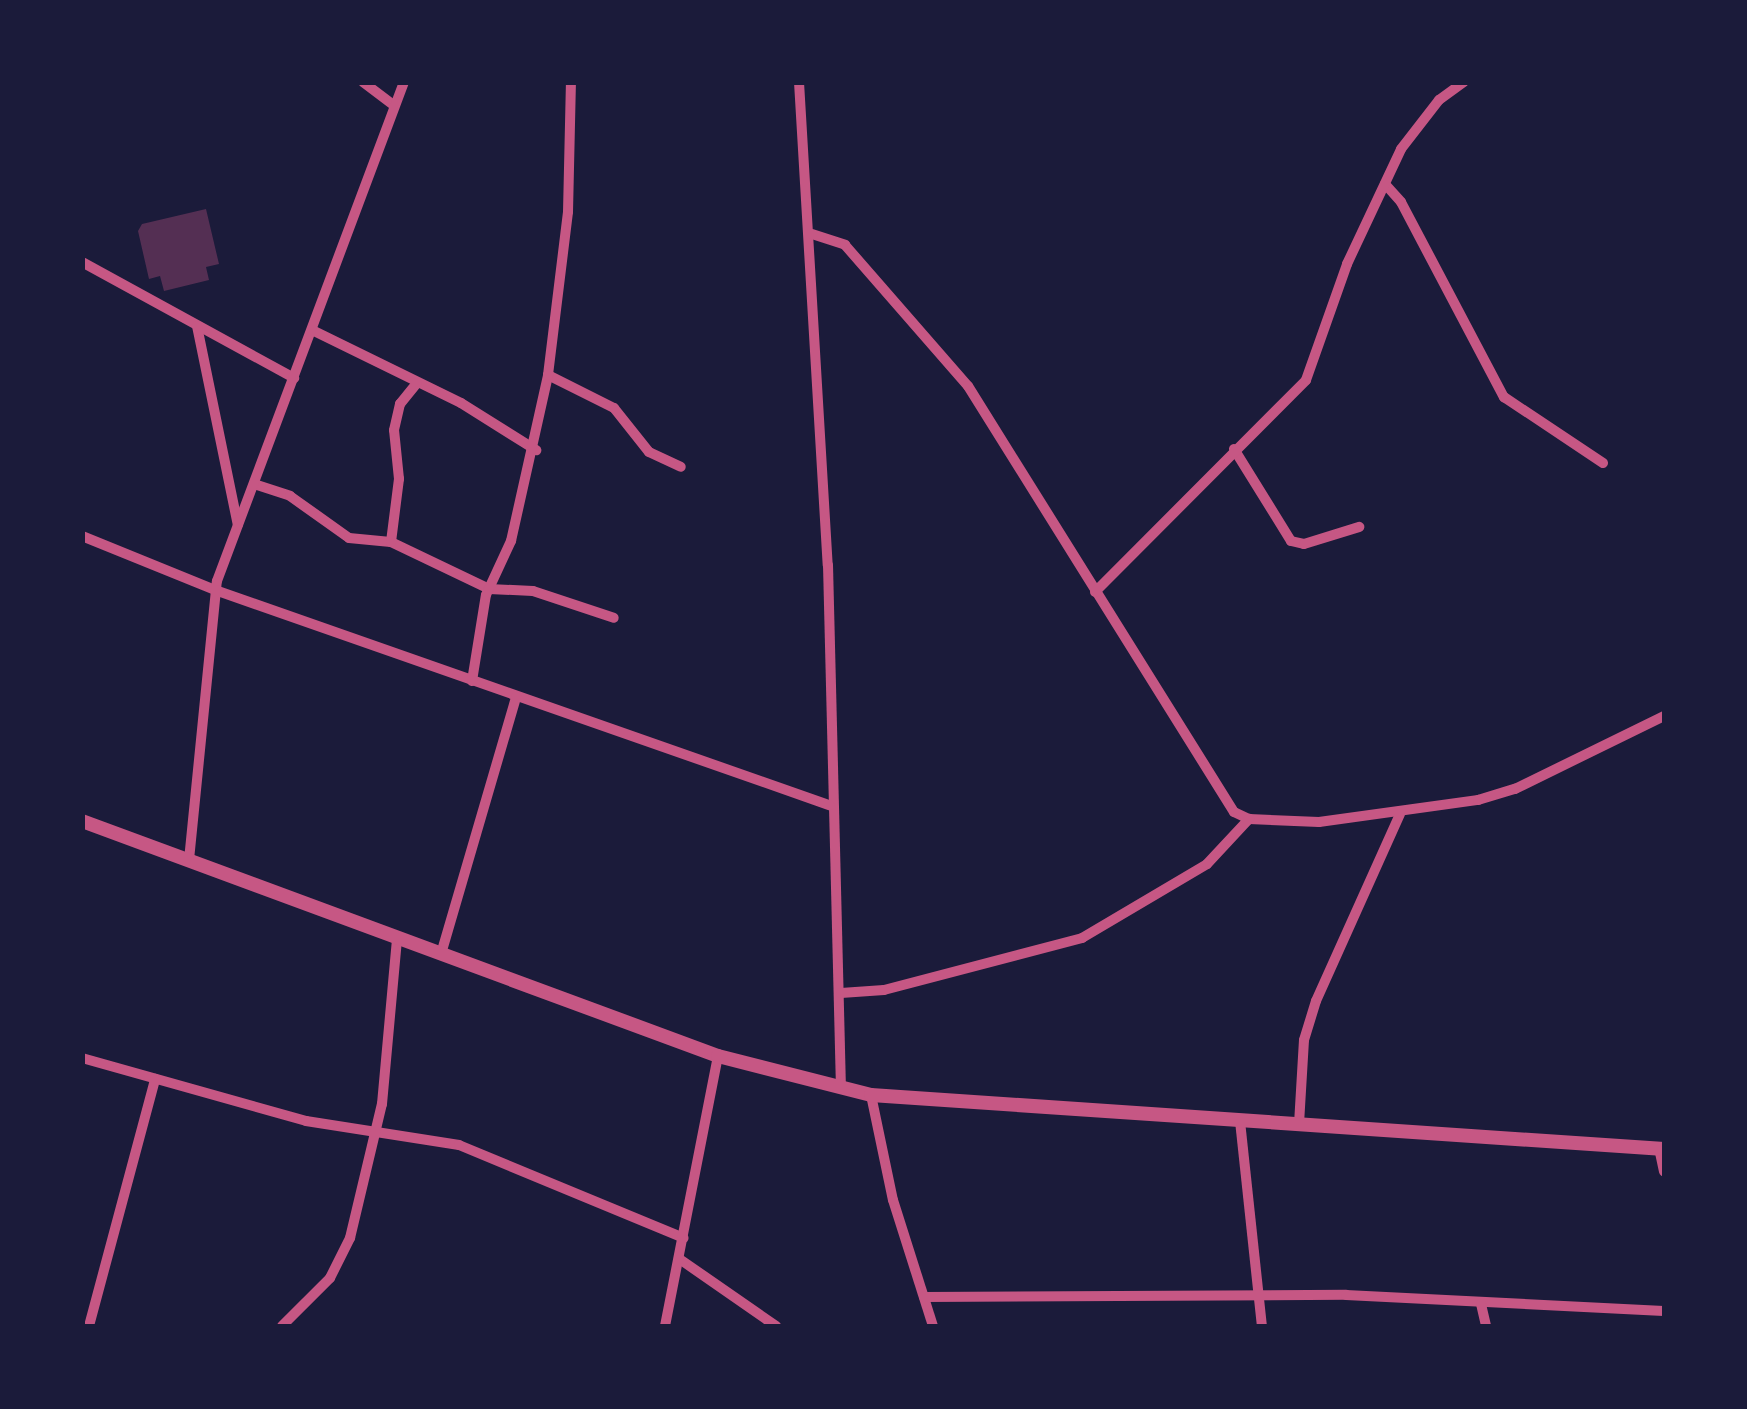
<!DOCTYPE html>
<style>
body{margin:0}
#map{position:relative;width:1747px;height:1409px;overflow:hidden;background:#1b1b3a;font-family:"Alegreya Sans",sans-serif}
div>[style]{position:absolute}
[style*='--x']{left:calc(var(--x)*1px);top:calc(var(--y)*1px);width:calc(var(--w)*1px);rotate:calc(var(--a)*1deg)}
.building>*{inset:0;background:#542f53}
.minor>*{height:10px;margin:-5px;padding:0 5px;transform-origin:5px;border-radius:5px;background:#c65784}
.tertiary>*{height:14px;margin:-7px;padding:0 7px;transform-origin:7px;border-radius:7px;background:#c65784}
span{translate:-50% -50%;white-space:nowrap;text-align:center;line-height:1.15;-webkit-text-stroke:8px #1b1b3a;paint-order:stroke}
.frame{position:absolute;inset:0;border:85px solid #1b1b3a;pointer-events:none}
</style>
<div id="map">
<div class="building">
<i style="clip-path:polygon(206px 209px,219px 264px,206px 267px,209px 280px,164px 291px,160px 276px,149px 279px,138px 231px,142px 224px)"></i>
</div>
<div class="minor">
<i style="--x:363;--y:82;--w:36;--a:37"></i>
<i style="--x:799;--y:82;--w:484;--a:86.6"></i>
<i style="--x:828;--y:565;--w:523;--a:88.58"></i>
<i style="--x:1385;--y:184;--w:24;--a:48"></i>
<i style="--x:1401;--y:202;--w:221;--a:62.2"></i>
<i style="--x:1504;--y:397;--w:119;--a:33.7"></i>
<i style="--x:812;--y:234;--w:35;--a:18"></i>
<i style="--x:845;--y:245;--w:187;--a:48.9"></i>
<i style="--x:968;--y:386;--w:502;--a:58.02"></i>
<i style="--x:1234;--y:812;--w:17;--a:25"></i>
<i style="--x:1249;--y:819;--w:70;--a:2.5"></i>
<i style="--x:1319;--y:822;--w:161;--a:-7.9"></i>
<i style="--x:1478;--y:800;--w:39;--a:-17"></i>
<i style="--x:1515;--y:789;--w:166;--a:-26.1"></i>
<i style="--x:82;--y:262;--w:242;--a:28.7"></i>
<i style="--x:197;--y:326;--w:203;--a:78.4"></i>
<i style="--x:312;--y:330;--w:166;--a:26.1"></i>
<i style="--x:461;--y:403;--w:89;--a:32.1"></i>
<i style="--x:548;--y:375;--w:74;--a:26.6"></i>
<i style="--x:614;--y:408;--w:56;--a:51.5"></i>
<i style="--x:649;--y:452;--w:35;--a:25"></i>
<i style="--x:1234;--y:449;--w:108;--a:58.2"></i>
<i style="--x:1291;--y:541;--w:13;--a:13"></i>
<i style="--x:1304;--y:544;--w:58;--a:-17.2"></i>
<i style="--x:254;--y:484;--w:38;--a:18"></i>
<i style="--x:290;--y:496;--w:72;--a:35.4"></i>
<i style="--x:349;--y:538;--w:42;--a:5.4"></i>
<i style="--x:391;--y:542;--w:109;--a:25.6"></i>
<i style="--x:489;--y:589;--w:44;--a:2.6"></i>
<i style="--x:533;--y:591;--w:85;--a:18.4"></i>
<i style="--x:82;--y:536;--w:144;--a:22.1"></i>
<i style="--x:215;--y:590;--w:651;--a:19.3"></i>
<i style="--x:391;--y:542;--w:64;--a:-82.8"></i>
<i style="--x:399;--y:479;--w:49;--a:-95.8"></i>
<i style="--x:394;--y:430;--w:27;--a:-77"></i>
<i style="--x:400;--y:404;--w:27;--a:-51"></i>
<i style="--x:1095;--y:592;--w:299;--a:-45.1"></i>
<i style="--x:1306;--y:380;--w:123;--a:-70.5"></i>
<i style="--x:1347;--y:264;--w:127;--a:-64.8"></i>
<i style="--x:1401;--y:149;--w:62;--a:-52.2"></i>
<i style="--x:1439;--y:100;--w:31;--a:-36"></i>
<i style="--x:472;--y:681;--w:87;--a:-80.8"></i>
<i style="--x:486;--y:595;--w:60;--a:-65.2"></i>
<i style="--x:511;--y:541;--w:170;--a:-77.4"></i>
<i style="--x:548;--y:375;--w:164;--a:-83"></i>
<i style="--x:568;--y:212;--w:130;--a:-88.7"></i>
<i style="--x:189;--y:860;--w:280;--a:-84.3"></i>
<i style="--x:217;--y:581;--w:533;--a:-69.46"></i>
<i style="--x:441;--y:954;--w:268;--a:-73.7"></i>
<i style="--x:841;--y:993;--w:43;--a:-4"></i>
<i style="--x:884;--y:990;--w:205;--a:-14.7"></i>
<i style="--x:1082;--y:938;--w:145;--a:-30.6"></i>
<i style="--x:1207;--y:864;--w:62;--a:-47"></i>
<i style="--x:82;--y:1058;--w:233;--a:15.7"></i>
<i style="--x:306;--y:1121;--w:155;--a:8.9"></i>
<i style="--x:459;--y:1145;--w:243;--a:22.5"></i>
<i style="--x:871;--y:1095;--w:107;--a:78.2"></i>
<i style="--x:893;--y:1200;--w:132;--a:72.4"></i>
<i style="--x:1240;--y:1121;--w:206;--a:83.9"></i>
<i style="--x:1299;--y:1124;--w:84;--a:-86.6"></i>
<i style="--x:1304;--y:1040;--w:41;--a:-72.9"></i>
<i style="--x:1316;--y:1001;--w:205;--a:-65.8"></i>
<i style="--x:1659;--y:1148;--w:24;--a:78"></i>
<i style="--x:681;--y:1260;--w:116;--a:34.8"></i>
<i style="--x:924;--y:1297;--w:422;--a:-0.3"></i>
<i style="--x:1346;--y:1295;--w:318;--a:2.9"></i>
<i style="--x:1481;--y:1304;--w:23;--a:77"></i>
<i style="--x:89;--y:1326;--w:256;--a:-75"></i>
<i style="--x:282;--y:1326;--w:68;--a:-45"></i>
<i style="--x:330;--y:1278;--w:45;--a:-63.4"></i>
<i style="--x:350;--y:1238;--w:138;--a:-76.6"></i>
<i style="--x:382;--y:1104;--w:167;--a:-84.8"></i>
<i style="--x:665;--y:1326;--w:275;--a:-78.9"></i>
</div>
<div class="tertiary">
<i style="--x:82;--y:821;--w:678;--a:20.28"></i>
<i style="--x:718;--y:1056;--w:158;--a:14.3"></i>
<i style="--x:871;--y:1095;--w:795;--a:3.9"></i>
</div>
<div class="frame"></div>
</div>
